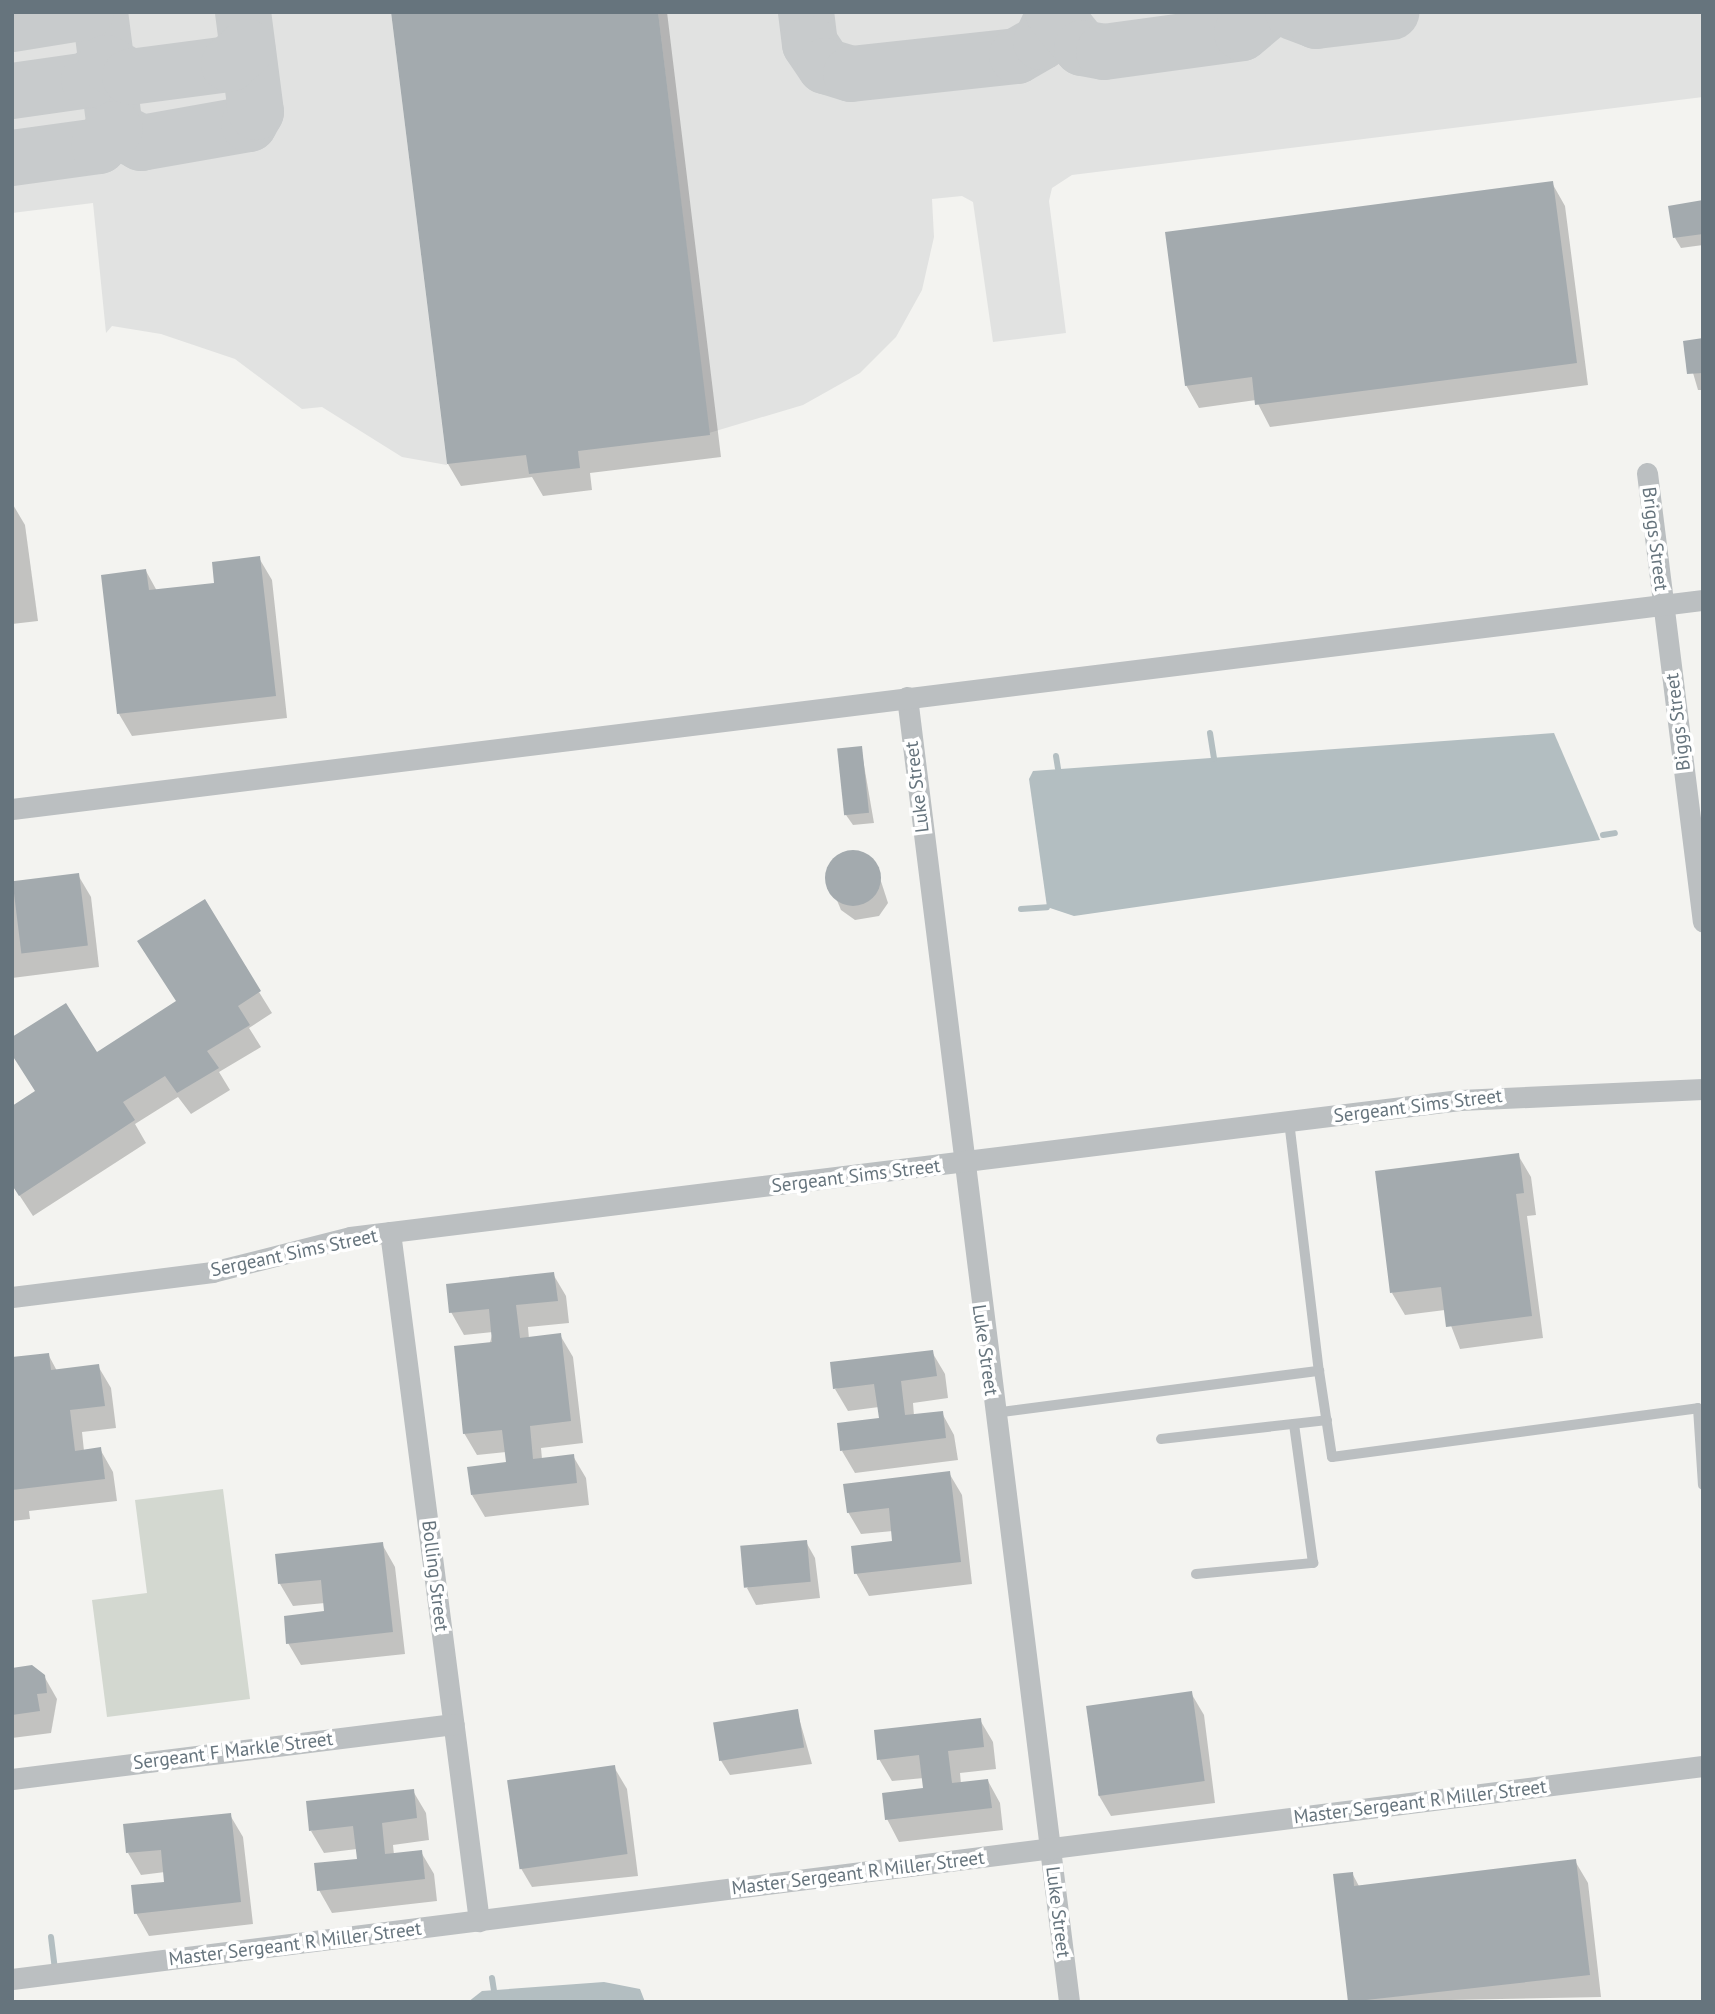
<!DOCTYPE html>
<style>
body{margin:0}
#map{position:relative;width:1715px;height:2014px;overflow:hidden;background:#f3f3f0;font-family:"PT Sans",sans-serif}
div>[style]{position:absolute}
[style*='--x']{left:calc(var(--x)*1px);top:calc(var(--y)*1px);width:calc(var(--w)*1px);rotate:calc(var(--a)*1deg)}
.built>*{inset:0;background:#e1e2e1}
.green>*{inset:0;background:#d3d8d0}
.water>*{inset:0;background:#b3bec1}
.shadow>*{inset:0;background:#0003}
.stream>*{height:6px;margin:-3px;padding:0 3px;transform-origin:3px;border-radius:3px;background:#b3bec1}
.taxiway>*{height:56px;margin:-28px;padding:0 28px;transform-origin:28px;border-radius:28px;background:#c8cbcc}
.building>*{inset:0;background:#a3aaae;transform-origin:0 0}
.round{border-radius:50%}
.lane>*{height:10px;margin:-5px;padding:0 5px;transform-origin:5px;border-radius:5px;background:#bbbfc1}
.street>*{height:21px;margin:-10.5px;padding:0 10.5px;transform-origin:10.5px;border-radius:10.5px;background:#bbbfc1}
span{translate:-50% -50%;white-space:nowrap;text-align:center;line-height:1.15;-webkit-text-stroke:7px #fff;paint-order:stroke}
.street-label{font-size:19px;color:#66747d}
.frame{position:absolute;inset:0;border:14px solid #66747d;pointer-events:none}
</style>
<div id="map">
<div class="built">
<i style="clip-path:polygon(12px 12px,391px 12px,447px 465px,402px 457px,322px 407px,302px 409px,235px 359px,161px 334px,112px 326px,106px 333px,93px 203px,12px 213px)"></i>
<i style="clip-path:polygon(658px 12px,1703px 12px,1703px 97px,1072px 175px,1052px 188px,1049px 201px,1066px 333px,993px 342px,973px 202px,962px 196px,932px 199px,934px 237px,922px 290px,896px 337px,860px 373px,803px 405px,709px 433px)"></i>
</div>
<div class="green">
<i style="clip-path:polygon(223px 1489px,250px 1699px,107px 1717px,92px 1600px,147px 1593px,135px 1500px)"></i>
</div>
<div class="water">
<i style="clip-path:polygon(1554px 733px,1600px 840px,1074px 916px,1047px 907px,1029px 779px,1033px 771px)"></i>
<i style="clip-path:polygon(604px 1982px,640px 1989px,645px 2002px,468px 2002px,482px 1991px)"></i>
</div>
<div class="shadow">
<i style="clip-path:polygon(393px 12px,667px 12px,721px 457px,590px 473px,592px 490px,543px 496px,532px 477px,461px 486px,448px 464px)"></i>
<i style="clip-path:polygon(1552px 183px,1565px 206px,1588px 385px,1270px 427px,1256px 400px,1199px 408px,1186px 385px)"></i>
<i style="clip-path:polygon(1703px 202px,1703px 245px,1681px 248px,1675px 238px)"></i>
<i style="clip-path:polygon(1703px 340px,1703px 390px,1698px 390px,1684px 342px)"></i>
<i style="clip-path:polygon(12px 503px,25px 525px,38px 621px,12px 624px)"></i>
<i style="clip-path:polygon(259px 558px,272px 580px,287px 718px,132px 736px,119px 714px,146px 571px,157px 591px,216px 584px)"></i>
<i style="clip-path:polygon(861px 748px,874px 823px,853px 825px,846px 815px)"></i>
<i style="clip-path:polygon(858px 852px,877px 869px,888px 903px,879px 916px,855px 920px,841px 910px,827px 876px,842px 854px)"></i>
<i style="clip-path:polygon(78px 875px,91px 897px,99px 967px,12px 978px,12px 883px)"></i>
<i style="clip-path:polygon(259px 992px,272px 1013px,249px 1028px,261px 1047px,219px 1072px,230px 1090px,191px 1114px,178px 1097px,135px 1124px,146px 1143px,33px 1216px,12px 1184px,96px 1054px)"></i>
<i style="clip-path:polygon(1518px 1155px,1531px 1177px,1536px 1215px,1527px 1216px,1543px 1338px,1460px 1349px,1445px 1310px,1405px 1315px,1392px 1293px)"></i>
<i style="clip-path:polygon(553px 1274px,566px 1296px,569px 1323px,528px 1327px,529px 1339px,560px 1335px,573px 1357px,583px 1443px,541px 1448px,542px 1459px,573px 1456px,586px 1478px,589px 1505px,485px 1517px,472px 1495px,508px 1464px,506px 1452px,477px 1455px,464px 1433px,493px 1332px,464px 1335px,451px 1312px)"></i>
<i style="clip-path:polygon(932px 1352px,945px 1374px,948px 1398px,913px 1403px,914px 1416px,942px 1413px,954px 1435px,958px 1460px,855px 1473px,842px 1451px,881px 1419px,879px 1407px,848px 1411px,835px 1389px)"></i>
<i style="clip-path:polygon(48px 1354px,57px 1371px,98px 1366px,111px 1388px,116px 1428px,82px 1432px,84px 1451px,100px 1449px,113px 1472px,117px 1501px,29px 1511px,30px 1519px,12px 1521px,12px 1359px)"></i>
<i style="clip-path:polygon(949px 1473px,962px 1495px,972px 1584px,869px 1596px,856px 1573px,894px 1543px,893px 1531px,861px 1534px,848px 1512px)"></i>
<i style="clip-path:polygon(806px 1542px,815px 1558px,820px 1598px,756px 1605px,747px 1588px)"></i>
<i style="clip-path:polygon(382px 1544px,395px 1567px,405px 1654px,301px 1665px,288px 1643px,326px 1613px,325px 1603px,293px 1606px,280px 1584px,277px 1556px)"></i>
<i style="clip-path:polygon(12px 1669px,44px 1676px,57px 1699px,51px 1733px,12px 1738px)"></i>
<i style="clip-path:polygon(1191px 1693px,1204px 1715px,1215px 1803px,1111px 1816px,1098px 1794px)"></i>
<i style="clip-path:polygon(797px 1711px,812px 1764px,730px 1775px,720px 1759px)"></i>
<i style="clip-path:polygon(980px 1720px,993px 1742px,996px 1769px,960px 1773px,961px 1784px,988px 1781px,1000px 1803px,1003px 1830px,899px 1842px,887px 1819px,925px 1789px,924px 1778px,892px 1781px,879px 1759px)"></i>
<i style="clip-path:polygon(614px 1767px,627px 1789px,638px 1876px,532px 1887px,519px 1865px)"></i>
<i style="clip-path:polygon(413px 1791px,426px 1813px,429px 1840px,393px 1845px,394px 1855px,421px 1852px,434px 1874px,437px 1901px,332px 1913px,319px 1890px,358px 1861px,357px 1849px,324px 1853px,311px 1831px)"></i>
<i style="clip-path:polygon(230px 1815px,243px 1837px,253px 1924px,149px 1936px,136px 1913px,166px 1884px,165px 1872px,141px 1875px,128px 1853px)"></i>
<i style="clip-path:polygon(1575px 1861px,1588px 1883px,1601px 1997px,1350px 2002px,1352px 1873px,1360px 1888px)"></i>
</div>
<div class="stream">
<i style="--x:1210;--y:733;--w:26;--a:81"></i>
<i style="--x:1056;--y:756;--w:13;--a:81"></i>
<i style="--x:1603;--y:835;--w:12;--a:-9"></i>
<i style="--x:1021;--y:909;--w:26;--a:-4"></i>
<i style="--x:51;--y:1937;--w:32;--a:83"></i>
<i style="--x:492;--y:1978;--w:12;--a:81"></i>
</div>
<div class="taxiway">
<i style="--x:100;--y:12;--w:118;--a:82.7"></i>
<i style="--x:115;--y:129;--w:30;--a:28"></i>
<i style="--x:141;--y:143;--w:110;--a:-10"></i>
<i style="--x:249;--y:124;--w:14;--a:-60"></i>
<i style="--x:256;--y:112;--w:101;--a:-97.4"></i>
<i style="--x:806;--y:12;--w:32;--a:83"></i>
<i style="--x:810;--y:44;--w:27;--a:56"></i>
<i style="--x:825;--y:66;--w:27;--a:17"></i>
<i style="--x:851;--y:74;--w:167;--a:-6.2"></i>
<i style="--x:1017;--y:56;--w:28;--a:-30"></i>
<i style="--x:1041;--y:42;--w:31;--a:-65"></i>
<i style="--x:1053;--y:12;--w:46;--a:51.1"></i>
<i style="--x:1082;--y:48;--w:22;--a:10"></i>
<i style="--x:1104;--y:52;--w:139;--a:-7.8"></i>
<i style="--x:1242;--y:33;--w:33;--a:-40"></i>
<i style="--x:1293;--y:12;--w:25;--a:21"></i>
<i style="--x:1316;--y:21;--w:76;--a:-6.8"></i>
<i style="--x:12;--y:24;--w:75;--a:-9.2"></i>
<i style="--x:12;--y:91;--w:78;--a:-8.1"></i>
<i style="--x:89;--y:80;--w:24;--a:-45"></i>
<i style="--x:106;--y:63;--w:28;--a:30"></i>
<i style="--x:130;--y:77;--w:100;--a:-7.5"></i>
<i style="--x:229;--y:64;--w:25;--a:-43"></i>
<i style="--x:12;--y:158;--w:88;--a:-7.9"></i>
<i style="--x:99;--y:146;--w:23;--a:-47"></i>
</div>
<div class="building">
<i style="clip-path:polygon(391px 12px,658px 12px,710px 435px,578px 451px,580px 468px,529px 474px,526px 455px,447px 464px)"></i>
<i style="clip-path:polygon(1553px 181px,1577px 363px,1255px 405px,1252px 377px,1185px 386px,1165px 232px)"></i>
<i style="clip-path:polygon(1703px 200px,1703px 234px,1673px 238px,1668px 206px)"></i>
<i style="clip-path:polygon(1703px 338px,1703px 373px,1687px 374px,1683px 341px)"></i>
<i style="clip-path:polygon(260px 556px,276px 696px,117px 714px,101px 575px,146px 569px,149px 590px,214px 583px,212px 562px)"></i>
<i style="left:862px;top:746px;width:67px;height:25px;rotate:84deg"></i>
<i class="round" style="left:825px;top:850px;width:56px;height:56px"></i>
<i style="left:79px;top:873px;width:73px;height:67px;rotate:83deg"></i>
<i style="clip-path:polygon(205px 899px,261px 991px,238px 1006px,250px 1025px,207px 1051px,219px 1068px,177px 1093px,165px 1076px,123px 1102px,135px 1120px,19px 1196px,12px 1185px,12px 1106px,35px 1091px,12px 1055px,12px 1037px,66px 1003px,97px 1052px,176px 1001px,137px 941px)"></i>
<i style="clip-path:polygon(1519px 1153px,1524px 1193px,1516px 1194px,1532px 1316px,1446px 1327px,1441px 1287px,1390px 1293px,1375px 1171px)"></i>
<i style="clip-path:polygon(554px 1272px,558px 1301px,516px 1305px,520px 1338px,561px 1333px,571px 1421px,530px 1426px,533px 1459px,574px 1454px,577px 1483px,471px 1495px,467px 1467px,506px 1462px,502px 1430px,463px 1434px,454px 1346px,492px 1342px,489px 1309px,449px 1313px,446px 1284px)"></i>
<i style="clip-path:polygon(933px 1350px,937px 1376px,901px 1381px,905px 1415px,943px 1411px,946px 1438px,840px 1451px,837px 1423px,879px 1418px,874px 1384px,833px 1389px,830px 1362px)"></i>
<i style="clip-path:polygon(49px 1353px,51px 1370px,99px 1364px,105px 1406px,70px 1410px,75px 1451px,101px 1447px,105px 1479px,12px 1490px,12px 1357px)"></i>
<i style="clip-path:polygon(950px 1471px,961px 1562px,854px 1574px,851px 1546px,892px 1541px,889px 1508px,847px 1513px,843px 1484px)"></i>
<i style="left:807px;top:1540px;width:42px;height:67px;rotate:85deg"></i>
<i style="clip-path:polygon(383px 1542px,393px 1632px,286px 1644px,284px 1616px,324px 1611px,321px 1580px,278px 1584px,275px 1554px)"></i>
<i style="clip-path:polygon(32px 1665px,45px 1675px,47px 1693px,37px 1694px,40px 1711px,12px 1715px,12px 1668px)"></i>
<i style="left:1192px;top:1691px;width:91px;height:107px;rotate:82deg"></i>
<i style="left:798px;top:1709px;width:39px;height:86px;rotate:81deg"></i>
<i style="clip-path:polygon(981px 1718px,984px 1747px,948px 1751px,952px 1783px,988px 1779px,992px 1808px,885px 1820px,882px 1793px,923px 1788px,919px 1755px,877px 1760px,874px 1730px)"></i>
<i style="left:615px;top:1765px;width:90px;height:109px;rotate:82deg"></i>
<i style="clip-path:polygon(414px 1789px,417px 1818px,382px 1823px,385px 1854px,422px 1850px,425px 1879px,317px 1891px,314px 1863px,357px 1859px,353px 1826px,309px 1831px,306px 1801px)"></i>
<i style="clip-path:polygon(231px 1813px,241px 1902px,134px 1914px,131px 1885px,164px 1882px,161px 1850px,126px 1853px,123px 1824px)"></i>
<i style="clip-path:polygon(1576px 1859px,1590px 1975px,1348px 2002px,1333px 1874px,1353px 1872px,1354px 1886px)"></i>
</div>
<div class="lane">
<i style="--x:1289;--y:1121;--w:252;--a:83.2"></i>
<i style="--x:994;--y:1413;--w:328;--a:-7.4"></i>
<i style="--x:1319;--y:1371;--w:87;--a:81.4"></i>
<i style="--x:1332;--y:1457;--w:369;--a:-7.6"></i>
<i style="--x:1698;--y:1408;--w:77;--a:86.3"></i>
<i style="--x:1161;--y:1439;--w:167;--a:-6.5"></i>
<i style="--x:1196;--y:1574;--w:118;--a:-5.4"></i>
<i style="--x:1313;--y:1563;--w:140;--a:-97.8"></i>
</div>
<div class="street">
<i style="--x:1647;--y:473;--w:452;--a:82.9"></i>
<i style="--x:907;--y:697;--w:1315;--a:82.92"></i>
<i style="--x:12;--y:809;--w:1704;--a:-7.05"></i>
<i style="--x:390;--y:1232;--w:695;--a:82.64"></i>
<i style="--x:12;--y:1297;--w:202;--a:-7.1"></i>
<i style="--x:212;--y:1272;--w:142;--a:-14.2"></i>
<i style="--x:350;--y:1237;--w:1118;--a:-7.04"></i>
<i style="--x:1460;--y:1100;--w:243;--a:-2.6"></i>
<i style="--x:12;--y:1779;--w:445;--a:-7.1"></i>
<i style="--x:12;--y:1979;--w:1704;--a:-7.18"></i>
</div>
<div class="street-label">
<span style="left:1655px;top:539px;rotate:83deg">Briggs Street</span>
<span style="left:1678px;top:722px;rotate:-97deg">Biggs Street</span>
<span style="left:917px;top:787px;rotate:-97deg">Luke Street</span>
<span style="left:1418px;top:1106px;rotate:-7deg">Sergeant Sims Street</span>
<span style="left:856px;top:1176px;rotate:-7deg">Sergeant Sims Street</span>
<span style="left:294px;top:1253px;rotate:-12deg">Sergeant Sims Street</span>
<span style="left:985px;top:1350px;rotate:82deg">Luke Street</span>
<span style="left:435px;top:1576px;rotate:83deg">Bolling Street</span>
<span style="left:233px;top:1751px;rotate:-7deg">Sergeant F Markle Street</span>
<span style="left:1420px;top:1802px;rotate:-7deg">Master Sergeant R Miller Street</span>
<span style="left:858px;top:1873px;rotate:-7deg">Master Sergeant R Miller Street</span>
<span style="left:1058px;top:1912px;rotate:83deg">Luke Street</span>
<span style="left:295px;top:1944px;rotate:-7deg">Master Sergeant R Miller Street</span>
</div>
<div class="frame"></div>
</div>
